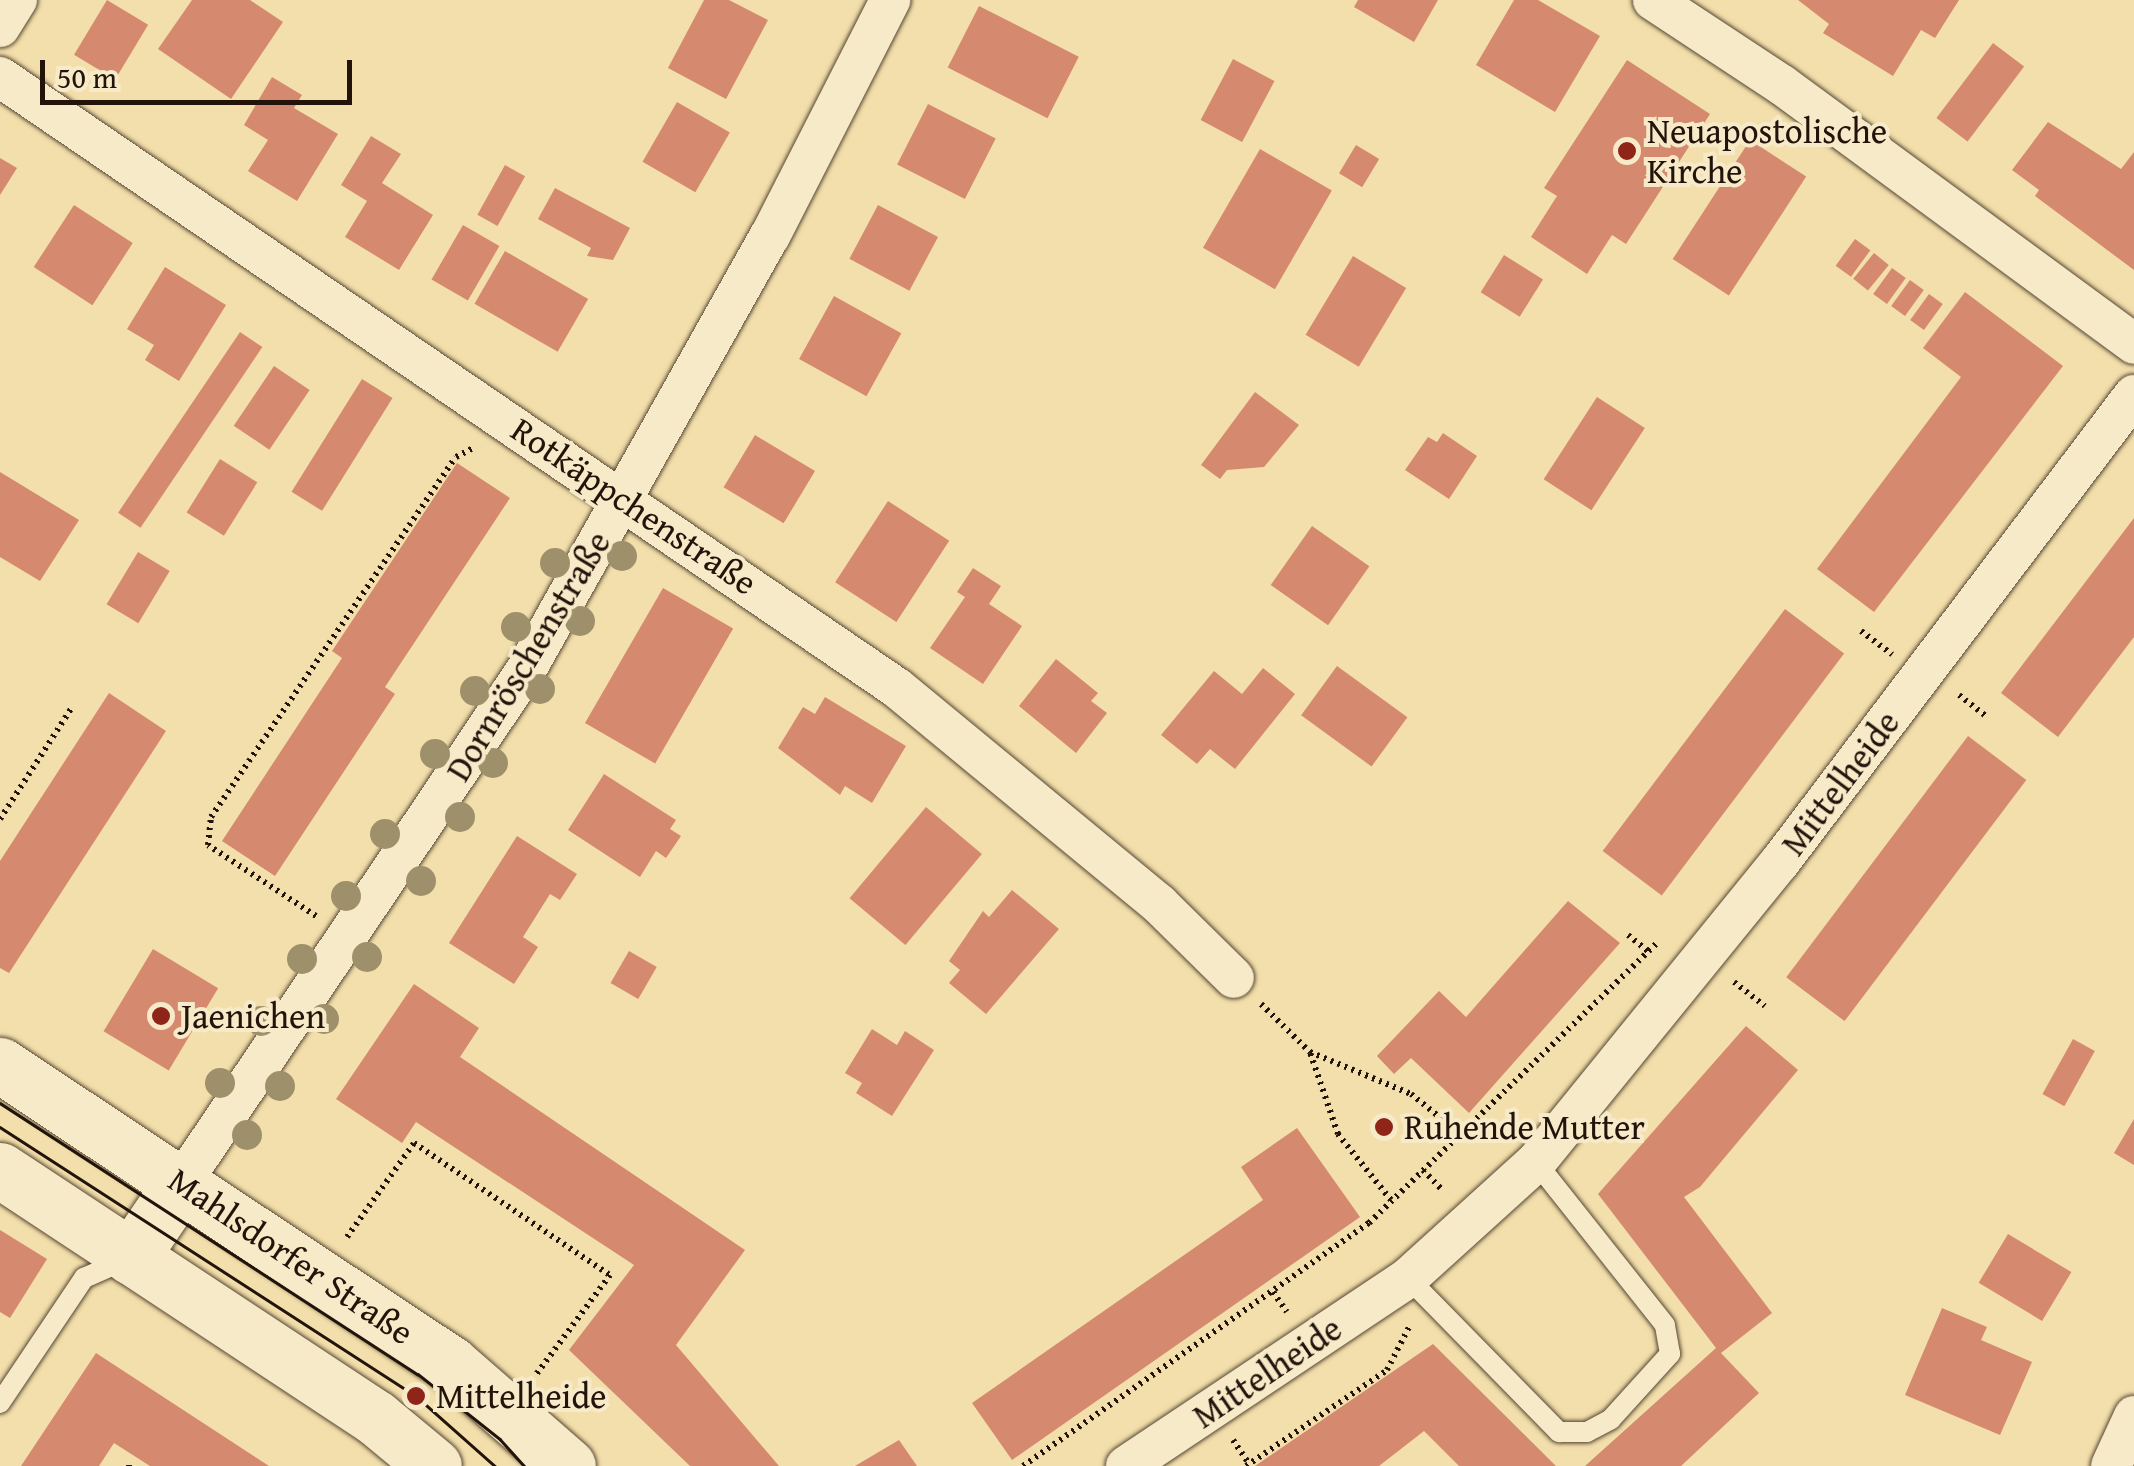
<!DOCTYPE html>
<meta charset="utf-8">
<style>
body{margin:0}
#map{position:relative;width:2134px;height:1466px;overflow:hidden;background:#f3dfab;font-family:"Gentium Book Plus",serif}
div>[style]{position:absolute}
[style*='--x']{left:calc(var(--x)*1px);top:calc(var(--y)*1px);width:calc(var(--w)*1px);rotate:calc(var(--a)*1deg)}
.building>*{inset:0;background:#d58a70;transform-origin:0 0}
.path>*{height:6px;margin-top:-3px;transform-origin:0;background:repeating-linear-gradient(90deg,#22130b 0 2.5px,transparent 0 7.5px)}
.roads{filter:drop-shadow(0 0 2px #564633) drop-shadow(0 0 2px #564633)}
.lane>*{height:20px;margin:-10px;padding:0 10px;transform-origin:10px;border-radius:10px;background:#f7eac8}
.street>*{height:40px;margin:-20px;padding:0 20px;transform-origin:20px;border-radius:20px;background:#f7eac8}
.secondary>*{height:55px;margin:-27.5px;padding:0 27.5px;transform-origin:27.5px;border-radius:27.5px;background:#f7eac8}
.tram>*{height:2.5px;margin:-1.25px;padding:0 1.25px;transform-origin:1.25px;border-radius:1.25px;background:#22130b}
.trees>*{width:30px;height:30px;margin:-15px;border-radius:50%;background:#9e906b}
.dots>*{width:28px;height:28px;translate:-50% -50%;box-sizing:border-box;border:5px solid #f7eac8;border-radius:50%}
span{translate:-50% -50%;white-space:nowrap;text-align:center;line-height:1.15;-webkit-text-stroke:8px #f7eac8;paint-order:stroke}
.poi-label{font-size:35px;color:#22130b}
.left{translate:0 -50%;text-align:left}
.street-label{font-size:35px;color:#22130b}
.scale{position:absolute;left:40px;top:60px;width:312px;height:45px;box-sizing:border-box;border:5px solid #22130b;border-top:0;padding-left:12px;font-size:30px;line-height:35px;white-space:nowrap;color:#22130b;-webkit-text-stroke:8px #f7eac8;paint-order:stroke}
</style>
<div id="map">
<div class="building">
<i style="left:107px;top:0;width:48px;height:64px;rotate:31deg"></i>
<i style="clip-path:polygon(192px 0,250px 0,283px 22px,231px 99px,158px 49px)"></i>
<i style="clip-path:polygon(704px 0,729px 0,768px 20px,726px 99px,668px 68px)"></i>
<i style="clip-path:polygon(1358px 0,1438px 0,1414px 42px,1354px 7px)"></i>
<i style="clip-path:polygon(1514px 0,1538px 0,1600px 36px,1555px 112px,1476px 65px)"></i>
<i style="clip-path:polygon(1798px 0,1959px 0,1935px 38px,1921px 30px,1893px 76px,1823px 33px,1829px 24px)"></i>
<i style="left:979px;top:6px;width:112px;height:69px;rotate:27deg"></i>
<i style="left:1993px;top:43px;width:39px;height:94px;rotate:37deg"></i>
<i style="left:1233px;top:59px;width:47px;height:69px;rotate:28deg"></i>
<i style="clip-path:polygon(1627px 60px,1710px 114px,1626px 244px,1612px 235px,1587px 274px,1531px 237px,1557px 196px,1544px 188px)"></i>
<i style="clip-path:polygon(272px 77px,302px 95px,294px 108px,338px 134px,297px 201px,248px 171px,268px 140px,244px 125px)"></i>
<i style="left:677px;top:102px;width:61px;height:69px;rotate:30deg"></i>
<i style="left:928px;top:104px;width:76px;height:68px;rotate:27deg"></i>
<i style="clip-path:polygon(2048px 122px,2121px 169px,2134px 152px,2134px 270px,2035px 196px,2039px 190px,2012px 170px)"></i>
<i style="clip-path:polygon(371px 136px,401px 154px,382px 183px,433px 215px,399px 270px,345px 237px,367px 201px,341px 185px)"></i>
<i style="left:1750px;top:140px;width:67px;height:142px;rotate:33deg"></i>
<i style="left:1356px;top:145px;width:27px;height:33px;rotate:31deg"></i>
<i style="left:1260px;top:149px;width:83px;height:114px;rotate:30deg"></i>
<i style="clip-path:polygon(0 158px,17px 168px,0 195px)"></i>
<i style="left:505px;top:165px;width:23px;height:57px;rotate:29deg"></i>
<i style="clip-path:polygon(555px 188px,630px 228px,613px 260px,587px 256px,591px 248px,538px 219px)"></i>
<i style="left:74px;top:205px;width:70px;height:74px;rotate:33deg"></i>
<i style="left:878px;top:205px;width:68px;height:61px;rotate:28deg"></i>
<i style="left:463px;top:225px;width:42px;height:63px;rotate:30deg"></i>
<i style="left:1855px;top:239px;width:19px;height:33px;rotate:36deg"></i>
<i style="left:505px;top:251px;width:96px;height:61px;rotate:30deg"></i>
<i style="left:1874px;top:253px;width:19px;height:33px;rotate:39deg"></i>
<i style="left:1504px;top:255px;width:46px;height:44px;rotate:32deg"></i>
<i style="left:1353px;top:256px;width:62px;height:92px;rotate:31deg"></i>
<i style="clip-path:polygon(165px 267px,226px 305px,179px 381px,145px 360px,154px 345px,127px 329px)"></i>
<i style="left:1892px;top:268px;width:17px;height:32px;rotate:36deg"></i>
<i style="left:1910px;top:280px;width:17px;height:32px;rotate:36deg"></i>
<i style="clip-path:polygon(1965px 292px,2063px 366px,1874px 612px,1817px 569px,1961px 377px,1923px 348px)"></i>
<i style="left:1929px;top:294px;width:17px;height:32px;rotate:36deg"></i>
<i style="left:834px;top:296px;width:77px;height:72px;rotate:29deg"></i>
<i style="left:240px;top:332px;width:27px;height:218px;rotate:34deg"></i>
<i style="left:274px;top:366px;width:43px;height:72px;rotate:34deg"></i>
<i style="left:362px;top:379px;width:36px;height:133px;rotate:32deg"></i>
<i style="clip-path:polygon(1255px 392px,1299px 425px,1264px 467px,1227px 470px,1220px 479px,1201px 465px)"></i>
<i style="left:1597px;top:397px;width:57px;height:98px;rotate:33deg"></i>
<i style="clip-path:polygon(1443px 433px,1477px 456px,1449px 499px,1405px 470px,1428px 437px,1437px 442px)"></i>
<i style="left:755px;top:435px;width:70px;height:61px;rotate:31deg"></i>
<i style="left:220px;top:459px;width:44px;height:63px;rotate:32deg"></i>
<i style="clip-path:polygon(457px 463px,510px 498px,385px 687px,395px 694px,275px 876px,222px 841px,342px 658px,332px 651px)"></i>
<i style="clip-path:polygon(0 472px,79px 520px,40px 581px,0 557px)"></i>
<i style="left:888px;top:501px;width:73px;height:97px;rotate:33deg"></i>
<i style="clip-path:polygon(2134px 518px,2134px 637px,2058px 737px,2001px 693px)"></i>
<i style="left:1312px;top:526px;width:70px;height:72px;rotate:35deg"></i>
<i style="left:138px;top:552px;width:37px;height:61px;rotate:31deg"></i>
<i style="clip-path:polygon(973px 568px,1001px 586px,989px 604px,1022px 626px,983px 684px,930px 648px,965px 597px,957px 592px)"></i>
<i style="left:663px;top:588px;width:81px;height:156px;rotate:30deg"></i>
<i style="left:1785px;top:609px;width:74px;height:303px;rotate:37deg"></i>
<i style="clip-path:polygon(1056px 659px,1098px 693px,1091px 701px,1107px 713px,1076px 753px,1019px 706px)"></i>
<i style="left:1337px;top:666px;width:87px;height:61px;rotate:36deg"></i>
<i style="clip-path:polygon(1263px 668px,1295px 694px,1235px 769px,1210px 749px,1197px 764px,1161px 735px,1214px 671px,1242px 694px)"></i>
<i style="clip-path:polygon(109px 693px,166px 731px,9px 973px,0 968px,0 861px)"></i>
<i style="clip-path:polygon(825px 697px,906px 746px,872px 803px,845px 786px,840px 795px,778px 748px,803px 707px,815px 714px)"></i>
<i style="left:1968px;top:736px;width:73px;height:302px;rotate:37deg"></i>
<i style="clip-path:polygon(604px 774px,676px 820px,670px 829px,681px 836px,666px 858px,656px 851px,640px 877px,568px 830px)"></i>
<i style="left:926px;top:807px;width:73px;height:119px;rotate:40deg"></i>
<i style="clip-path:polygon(517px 836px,577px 874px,560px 900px,550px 894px,523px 937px,538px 947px,514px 984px,449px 943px)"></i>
<i style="clip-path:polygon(1012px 890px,1059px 929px,986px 1014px,949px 983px,960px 970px,949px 961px,983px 911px,989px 917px)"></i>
<i style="clip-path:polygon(1568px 901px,1620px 943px,1469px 1113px,1411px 1058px,1394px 1074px,1377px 1056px,1439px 991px,1466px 1017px)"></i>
<i style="left:153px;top:949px;width:76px;height:96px;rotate:31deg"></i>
<i style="left:629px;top:951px;width:32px;height:37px;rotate:30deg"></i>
<i style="clip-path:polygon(414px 984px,479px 1028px,460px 1057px,745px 1250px,676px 1345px,779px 1466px,690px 1466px,569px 1350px,634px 1265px,416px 1122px,402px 1143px,336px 1099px)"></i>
<i style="clip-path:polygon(1746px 1026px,1798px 1070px,1700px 1187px,1684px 1197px,1772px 1313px,1721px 1353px,1759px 1393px,1681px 1466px,1585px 1466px,1716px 1348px,1598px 1194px)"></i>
<i style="clip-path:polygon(872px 1029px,897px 1045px,905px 1031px,934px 1050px,892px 1116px,856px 1093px,862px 1083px,845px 1073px)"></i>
<i style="left:2073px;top:1039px;width:25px;height:63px;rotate:29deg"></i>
<i style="clip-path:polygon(2134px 1119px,2134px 1165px,2114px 1153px)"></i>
<i style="clip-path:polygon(1297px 1128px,1360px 1217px,1012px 1460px,972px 1403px,1263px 1200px,1241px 1167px)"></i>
<i style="clip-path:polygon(0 1230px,47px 1259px,10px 1318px,0 1312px)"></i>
<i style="left:2008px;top:1234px;width:74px;height:57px;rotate:31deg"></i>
<i style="clip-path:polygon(1942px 1308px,1987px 1327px,1981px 1340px,2032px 1362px,2000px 1435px,1905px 1395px)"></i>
<i style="clip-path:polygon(1433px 1344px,1556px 1466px,1459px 1466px,1424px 1431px,1379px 1466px,1255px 1466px)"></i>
<i style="clip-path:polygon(96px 1353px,269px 1466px,150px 1466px,114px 1443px,99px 1466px,21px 1466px)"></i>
<i style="clip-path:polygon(899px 1440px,917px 1466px,855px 1466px)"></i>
</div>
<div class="path">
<i style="--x:1861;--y:631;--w:39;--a:37"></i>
<i style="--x:1959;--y:695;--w:33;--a:38"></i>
<i style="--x:0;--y:819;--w:131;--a:-57.2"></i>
<i style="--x:316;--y:916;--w:129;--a:-146.7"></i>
<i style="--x:208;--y:845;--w:28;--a:-84"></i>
<i style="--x:211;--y:817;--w:435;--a:-55.8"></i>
<i style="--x:456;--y:457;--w:19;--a:-28"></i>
<i style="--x:1628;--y:935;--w:26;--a:39"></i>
<i style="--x:1734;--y:982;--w:39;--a:38"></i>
<i style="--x:1261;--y:1004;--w:69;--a:44.4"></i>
<i style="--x:1423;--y:1170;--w:29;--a:46"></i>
<i style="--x:1391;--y:1200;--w:85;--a:-128.8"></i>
<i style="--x:1338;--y:1134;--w:87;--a:-108.9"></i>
<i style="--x:1310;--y:1052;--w:109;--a:22.6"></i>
<i style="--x:1411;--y:1094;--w:67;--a:38.9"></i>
<i style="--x:347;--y:1237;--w:115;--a:-54.5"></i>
<i style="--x:414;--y:1143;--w:236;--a:34"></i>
<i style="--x:610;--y:1275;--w:126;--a:126.6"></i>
<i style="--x:1273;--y:1292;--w:24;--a:55"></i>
<i style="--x:1233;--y:1440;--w:29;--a:56"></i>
<i style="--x:129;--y:1465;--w:1;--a:90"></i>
<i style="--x:1023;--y:1466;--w:423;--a:-35.1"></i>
<i style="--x:1369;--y:1223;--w:402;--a:-44.2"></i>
<i style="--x:1246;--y:1466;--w:171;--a:-34.2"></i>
<i style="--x:1387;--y:1370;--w:48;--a:-62.9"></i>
</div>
<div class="roads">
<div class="lane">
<i style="--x:1408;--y:1278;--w:216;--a:45.6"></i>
<i style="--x:1559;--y:1432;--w:28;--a:0"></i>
<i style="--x:1587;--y:1432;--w:27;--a:-28"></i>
<i style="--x:1611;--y:1419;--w:88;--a:-47.8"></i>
<i style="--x:1670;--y:1354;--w:29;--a:-100"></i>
<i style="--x:1665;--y:1325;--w:208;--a:-128.4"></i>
<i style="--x:0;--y:1403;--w:151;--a:-56.1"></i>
<i style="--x:84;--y:1278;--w:47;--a:-23.8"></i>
</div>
<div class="street">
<i style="--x:1653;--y:0;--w:154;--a:33.4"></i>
<i style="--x:1782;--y:85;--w:437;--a:36.3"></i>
<i style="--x:0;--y:27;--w:32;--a:-58"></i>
<i style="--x:0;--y:77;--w:1085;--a:34.26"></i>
<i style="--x:897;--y:688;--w:340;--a:39.5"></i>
<i style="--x:1159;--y:904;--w:105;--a:44.6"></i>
<i style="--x:182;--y:1182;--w:617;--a:-56.1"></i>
<i style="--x:526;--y:670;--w:498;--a:-60.7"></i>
<i style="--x:770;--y:236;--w:265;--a:-63"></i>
<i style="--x:1126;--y:1466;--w:339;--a:-33.7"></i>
<i style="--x:1408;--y:1278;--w:173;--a:-42.2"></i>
<i style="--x:1536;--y:1162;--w:387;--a:-50.9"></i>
<i style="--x:1780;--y:862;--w:586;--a:-52.84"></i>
<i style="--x:2111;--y:1466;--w:55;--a:-65.3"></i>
</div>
<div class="secondary">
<i style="--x:0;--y:1065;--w:541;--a:33.54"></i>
<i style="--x:451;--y:1364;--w:155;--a:41.1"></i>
<i style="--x:0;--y:1170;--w:450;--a:33.4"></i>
<i style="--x:376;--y:1418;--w:75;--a:39.6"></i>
<i style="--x:131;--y:1257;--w:91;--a:-55.8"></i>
</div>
</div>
<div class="tram">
<i style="--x:0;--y:1103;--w:498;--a:33"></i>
<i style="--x:418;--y:1374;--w:105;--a:38.4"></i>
<i style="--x:500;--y:1439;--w:36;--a:48"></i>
<i style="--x:0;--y:1127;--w:495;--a:32.9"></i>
<i style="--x:416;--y:1396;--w:106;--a:41.5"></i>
</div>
<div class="trees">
<i style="left:622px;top:556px"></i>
<i style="left:555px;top:563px"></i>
<i style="left:580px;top:621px"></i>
<i style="left:516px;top:627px"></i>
<i style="left:540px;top:689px"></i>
<i style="left:475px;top:691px"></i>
<i style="left:435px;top:754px"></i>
<i style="left:493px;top:763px"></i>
<i style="left:460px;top:817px"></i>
<i style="left:385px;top:834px"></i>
<i style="left:421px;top:881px"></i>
<i style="left:346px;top:896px"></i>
<i style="left:367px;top:957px"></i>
<i style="left:302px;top:959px"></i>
<i style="left:324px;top:1019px"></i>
<i style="left:261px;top:1021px"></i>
<i style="left:220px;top:1083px"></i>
<i style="left:280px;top:1086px"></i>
<i style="left:247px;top:1135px"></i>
</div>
<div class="dots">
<i style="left:1627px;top:151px;background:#8f2418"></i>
<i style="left:161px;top:1016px;background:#8f2418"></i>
<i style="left:1384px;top:1127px;background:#8f2418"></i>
<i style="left:416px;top:1396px;background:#8f2418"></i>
</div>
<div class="poi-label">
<span class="left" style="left:1647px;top:151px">Neuapostolische<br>Kirche</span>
<span class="left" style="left:181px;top:1016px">Jaenichen</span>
<span class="left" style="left:1404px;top:1127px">Ruhende Mutter</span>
<span class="left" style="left:436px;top:1396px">Mittelheide</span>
</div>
<div class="street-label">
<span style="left:634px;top:506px;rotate:34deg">Rotkäppchenstraße</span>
<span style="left:528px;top:656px;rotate:-59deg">Dornröschenstraße</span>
<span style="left:1840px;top:783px;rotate:-53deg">Mittelheide</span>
<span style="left:291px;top:1256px;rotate:34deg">Mahlsdorfer Straße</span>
<span style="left:1267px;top:1372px;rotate:-34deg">Mittelheide</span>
</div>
<div class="scale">50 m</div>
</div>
